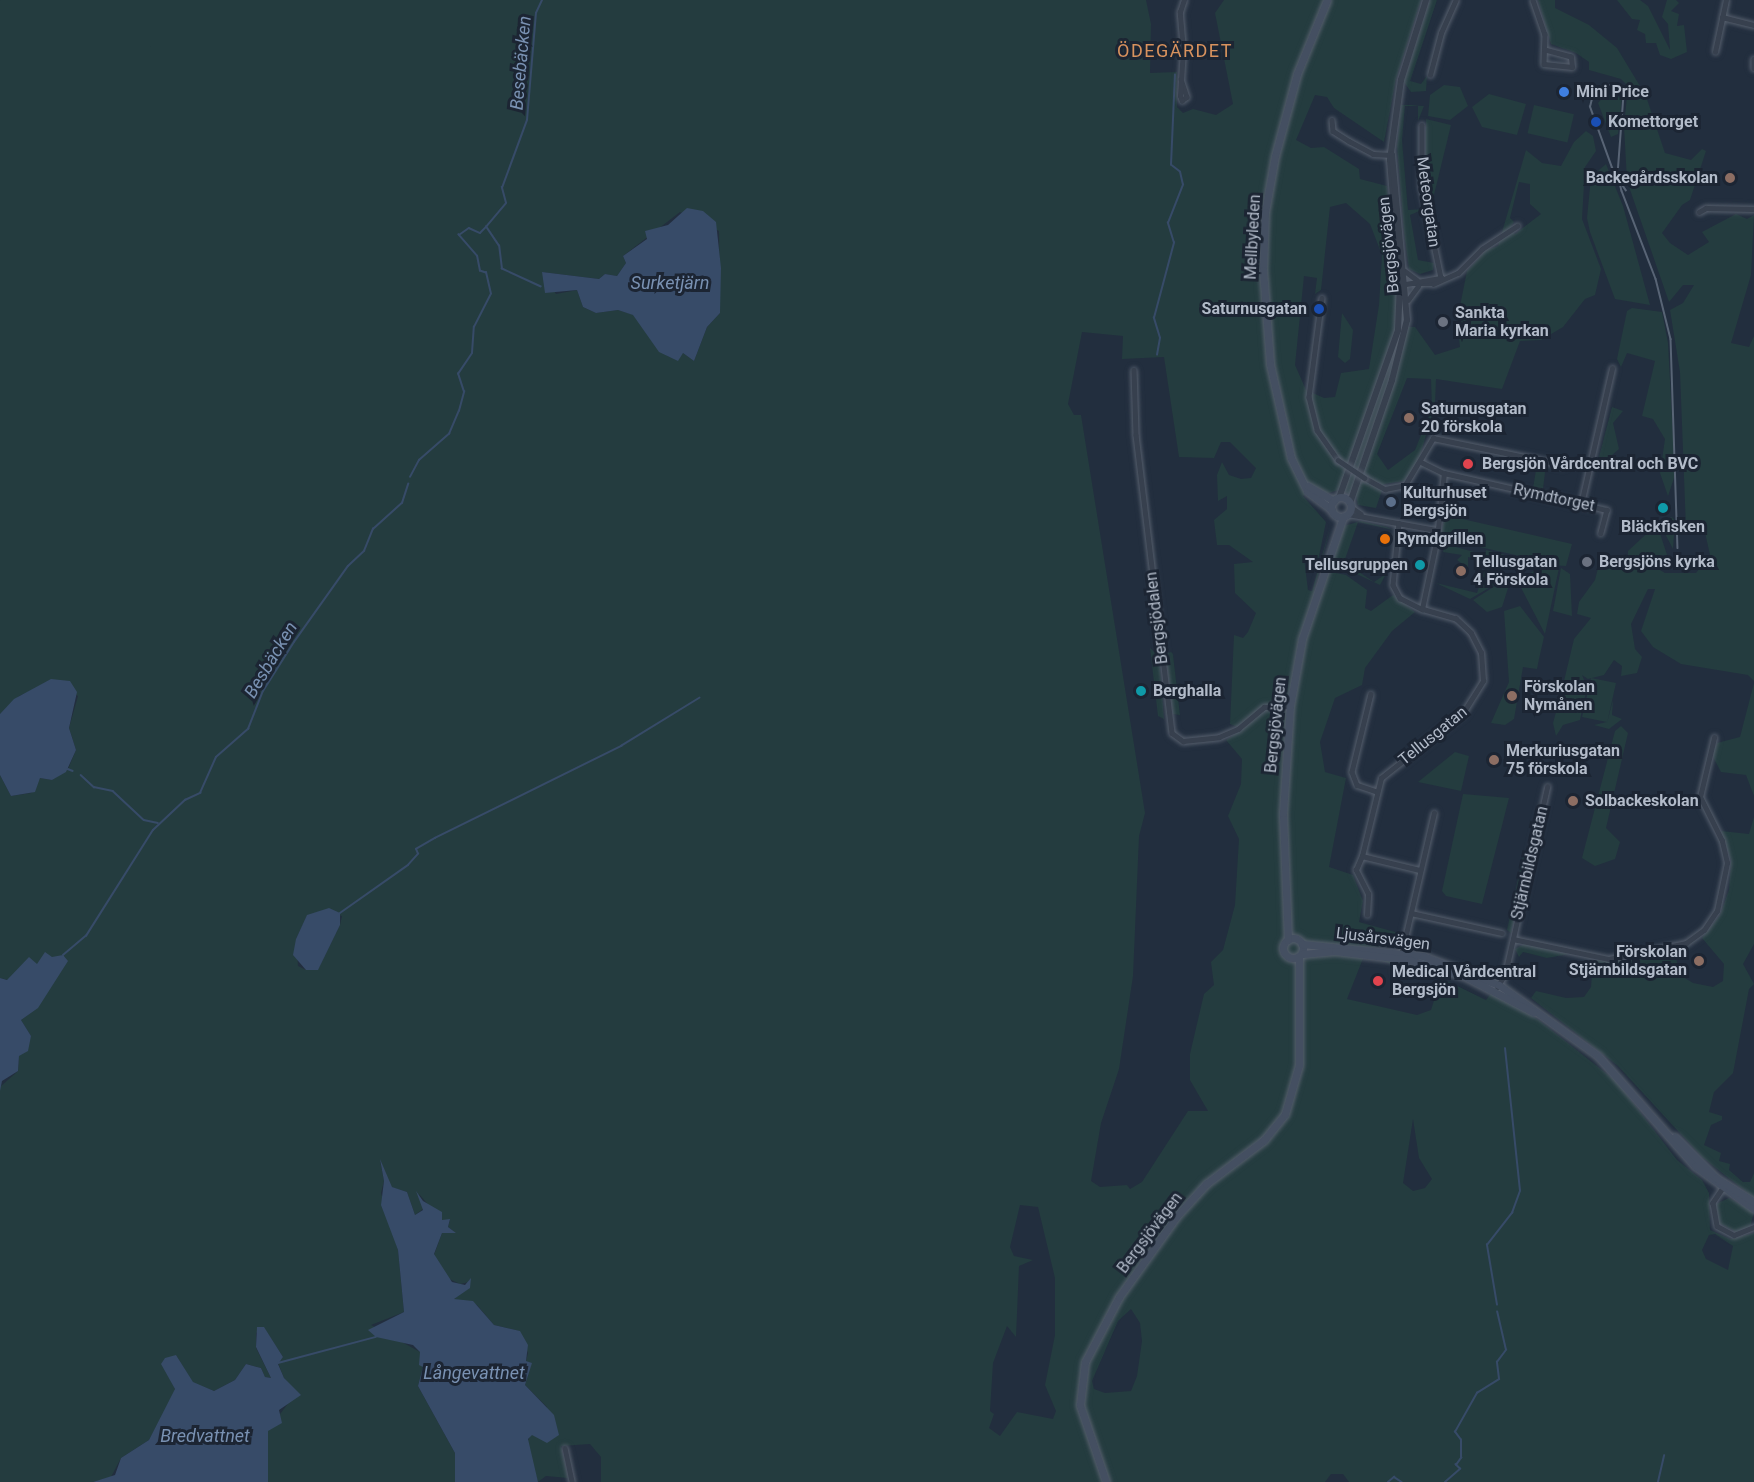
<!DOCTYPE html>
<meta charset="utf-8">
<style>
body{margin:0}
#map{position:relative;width:1754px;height:1482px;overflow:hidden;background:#222e3e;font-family:Roboto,sans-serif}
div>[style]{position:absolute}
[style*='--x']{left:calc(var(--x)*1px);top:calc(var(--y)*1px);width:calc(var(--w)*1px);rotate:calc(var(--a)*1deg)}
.green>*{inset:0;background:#243c3f;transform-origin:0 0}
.water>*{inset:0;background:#374b68}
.stream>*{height:1.5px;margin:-0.75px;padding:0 0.75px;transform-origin:0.75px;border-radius:0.75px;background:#374b68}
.roads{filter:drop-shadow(0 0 2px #555e6c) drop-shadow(0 0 2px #555e6c)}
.minor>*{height:4.5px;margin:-2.25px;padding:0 2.25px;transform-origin:2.25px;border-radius:2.25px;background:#37404e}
.tertiary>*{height:6px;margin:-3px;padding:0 3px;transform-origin:3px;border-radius:3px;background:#37404e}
.secondary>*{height:7px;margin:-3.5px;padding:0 3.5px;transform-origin:3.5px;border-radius:3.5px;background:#444f61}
.secondary>.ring{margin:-3.5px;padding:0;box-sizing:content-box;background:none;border:7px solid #444f61;border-radius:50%}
.tram>*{height:1.5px;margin:-0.75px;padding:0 0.75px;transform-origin:0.75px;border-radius:0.75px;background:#586475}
.bridges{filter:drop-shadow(0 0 2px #555e6c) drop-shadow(0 0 2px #555e6c)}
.minor-bridge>*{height:4.5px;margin:-2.25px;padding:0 2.25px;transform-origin:2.25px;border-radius:2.25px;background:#37404e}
.dots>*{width:16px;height:16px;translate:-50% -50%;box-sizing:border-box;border:3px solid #1c2533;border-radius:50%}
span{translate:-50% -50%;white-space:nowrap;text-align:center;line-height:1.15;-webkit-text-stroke:6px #1c2533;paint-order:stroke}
.poi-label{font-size:16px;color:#b2bbc9;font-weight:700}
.left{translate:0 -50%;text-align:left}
.right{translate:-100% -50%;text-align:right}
.street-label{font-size:16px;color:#b2bbc9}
.neighbourhood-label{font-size:18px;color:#d8925e;letter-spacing:1.5px}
.water-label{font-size:18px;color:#7991b2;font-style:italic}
</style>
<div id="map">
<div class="green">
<i style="clip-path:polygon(evenodd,0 0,1146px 0,1151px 24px,1150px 73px,1177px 72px,1177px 107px,1183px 113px,1193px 109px,1216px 115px,1233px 104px,1215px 13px,1224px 0,1421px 0,1396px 79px,1384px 142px,1334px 108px,1327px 97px,1315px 95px,1296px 140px,1311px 148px,1324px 147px,1359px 169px,1360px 179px,1387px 186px,1397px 285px,1395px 326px,1400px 326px,1403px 293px,1403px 327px,1415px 327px,1435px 355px,1460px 347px,1457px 321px,1467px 271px,1486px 250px,1498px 246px,1526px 150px,1542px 163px,1561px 166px,1574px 142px,1586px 131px,1593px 136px,1596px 151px,1585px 167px,1582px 219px,1601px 269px,1595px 295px,1585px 299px,1563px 327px,1541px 340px,1520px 341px,1502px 389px,1436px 379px,1435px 404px,1418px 463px,1404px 481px,1384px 484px,1376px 508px,1358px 505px,1356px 496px,1339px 490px,1317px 496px,1329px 504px,1309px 491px,1303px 496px,1326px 522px,1318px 561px,1304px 558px,1308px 590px,1312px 591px,1331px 524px,1314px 591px,1318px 593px,1326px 571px,1346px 575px,1367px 590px,1365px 608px,1371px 611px,1393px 595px,1415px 612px,1392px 631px,1365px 668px,1362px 685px,1335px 698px,1320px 742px,1325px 772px,1346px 778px,1329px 867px,1353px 875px,1363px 901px,1359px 922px,1395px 932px,1398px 937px,1392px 946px,1368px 947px,1365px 955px,1390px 960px,1392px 964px,1364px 956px,1347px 999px,1417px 1015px,1431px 1010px,1441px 978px,1486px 1000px,1492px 992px,1501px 997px,1540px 1021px,1617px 1082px,1677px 1160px,1702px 1180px,1709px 1193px,1710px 1230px,1730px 1239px,1754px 1233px,1754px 1482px,1349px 1482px,1343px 1474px,1331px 1474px,1325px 1482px,601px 1482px,601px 1457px,590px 1444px,561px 1446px,568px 1478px,546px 1476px,538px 1482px,526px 1445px,531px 1434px,538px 1437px,547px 1407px,525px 1385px,531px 1363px,526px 1361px,528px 1353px,519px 1331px,494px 1325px,477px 1305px,454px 1299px,469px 1282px,460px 1284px,445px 1277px,434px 1255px,442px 1233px,455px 1233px,448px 1227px,450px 1220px,442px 1221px,419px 1194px,423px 1209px,415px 1215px,407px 1192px,391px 1187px,380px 1160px,384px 1181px,381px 1193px,398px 1250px,404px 1312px,371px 1325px,420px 1352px,423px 1368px,418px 1386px,455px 1453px,455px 1482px,268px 1482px,268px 1430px,296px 1393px,284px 1378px,278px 1363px,283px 1357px,264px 1328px,256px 1333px,256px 1348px,271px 1378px,265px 1377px,261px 1368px,246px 1364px,235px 1380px,214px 1391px,193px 1383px,176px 1355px,168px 1374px,175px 1389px,172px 1399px,149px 1440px,121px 1458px,111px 1477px,93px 1482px,0 1482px,0 1087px,18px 1071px,19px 1056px,31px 1036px,21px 1020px,37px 1008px,67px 961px,37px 965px,29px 958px,8px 980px,0 978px,0 775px,11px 796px,31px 793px,40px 778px,52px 780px,68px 769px,76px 750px,69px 728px,78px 696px,54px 680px,19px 696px,0 714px,0 0,1519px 182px,1530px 184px,1530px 204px,1541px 214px,1515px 234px,1509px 229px,1514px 222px,1510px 218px,1519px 182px,0 0,1346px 203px,1370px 224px,1382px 255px,1379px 305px,1369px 369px,1341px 373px,1335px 397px,1324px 398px,1306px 390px,1295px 365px,1304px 276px,1317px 278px,1315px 294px,1321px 290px,1330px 207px,1346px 203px,0 0,680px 212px,719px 231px,720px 313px,707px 327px,694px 361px,683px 353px,669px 357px,656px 347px,634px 315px,618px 310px,596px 313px,583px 307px,577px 290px,556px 294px,542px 272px,599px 279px,605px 274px,617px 276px,626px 263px,623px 256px,680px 212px,0 0,1082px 332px,1123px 336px,1122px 359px,1164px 357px,1179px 457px,1214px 458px,1221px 442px,1230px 442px,1256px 468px,1251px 478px,1241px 479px,1229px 475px,1222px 462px,1217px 475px,1218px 501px,1227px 496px,1227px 509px,1214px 520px,1217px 545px,1229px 545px,1253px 562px,1234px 564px,1235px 593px,1256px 613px,1248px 632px,1243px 638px,1234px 635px,1230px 724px,1243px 729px,1226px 740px,1242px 759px,1241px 784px,1228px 816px,1239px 839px,1235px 905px,1223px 950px,1211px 962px,1214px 985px,1204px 994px,1190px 1054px,1190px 1080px,1208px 1111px,1188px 1111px,1142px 1182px,1130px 1189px,1127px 1185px,1100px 1187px,1091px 1181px,1101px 1123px,1119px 1069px,1133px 976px,1139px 836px,1145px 813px,1081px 415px,1074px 415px,1068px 404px,1082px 332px,0 0,1407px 378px,1431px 379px,1432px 408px,1415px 450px,1388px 470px,1377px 454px,1407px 378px,0 0,323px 911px,342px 916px,340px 925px,318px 969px,306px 970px,298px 966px,296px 939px,307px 916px,323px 911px,0 0,1413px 1119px,1419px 1158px,1432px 1179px,1425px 1188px,1413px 1191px,1403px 1183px,1413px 1119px,0 0,1020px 1205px,1038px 1207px,1055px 1278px,1055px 1335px,1045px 1385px,1056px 1411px,1053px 1419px,1017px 1412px,1000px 1436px,989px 1428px,994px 1414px,990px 1411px,993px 1363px,1007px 1326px,1016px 1337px,1019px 1266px,1033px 1260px,1014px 1256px,1010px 1247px,1020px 1205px,0 0,1715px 1234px,1733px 1246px,1728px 1270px,1706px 1259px,1702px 1250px,1709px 1235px,1715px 1234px,0 0,1131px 1309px,1140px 1323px,1142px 1341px,1137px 1376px,1131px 1391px,1105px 1393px,1094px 1389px,1092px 1381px,1118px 1321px,1131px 1309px)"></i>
<i style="clip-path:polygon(1430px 0,1437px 0,1410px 81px,1421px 84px,1427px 76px,1426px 91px,1411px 92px,1404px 82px)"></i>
<i style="clip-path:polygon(1538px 0,1555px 0,1555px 8px,1589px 25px,1617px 48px,1646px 96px,1665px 153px,1691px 160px,1702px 149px,1706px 151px,1690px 200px,1682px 205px,1662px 233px,1670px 243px,1688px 255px,1709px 242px,1702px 232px,1736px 214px,1747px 219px,1754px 215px,1751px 275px,1731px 343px,1749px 347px,1754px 336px,1754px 681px,1748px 675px,1681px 664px,1653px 647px,1641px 631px,1655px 589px,1648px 589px,1631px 624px,1635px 649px,1642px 657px,1637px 673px,1621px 676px,1622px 666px,1614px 660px,1604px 675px,1588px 679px,1582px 675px,1587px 687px,1580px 720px,1563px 725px,1556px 736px,1553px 723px,1561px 694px,1570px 688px,1564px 681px,1574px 639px,1591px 618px,1577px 614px,1579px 602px,1595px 580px,1600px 560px,1626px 558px,1648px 563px,1665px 573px,1696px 573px,1710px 555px,1704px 528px,1686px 529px,1680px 372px,1670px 310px,1683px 303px,1694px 285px,1683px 285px,1669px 302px,1627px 181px,1624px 126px,1627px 96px,1632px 90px,1621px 79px,1589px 70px,1589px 62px,1576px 53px,1551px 44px)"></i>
<i style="clip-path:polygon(1617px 0,1640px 0,1648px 6px,1670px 50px,1668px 24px,1662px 17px,1667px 0,1676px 0,1679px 3px,1671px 11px,1679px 14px,1677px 26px,1684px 25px,1687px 52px,1671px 59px,1660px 55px,1656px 43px,1646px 43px,1645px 34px,1637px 30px,1640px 20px,1632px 19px)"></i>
<i style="clip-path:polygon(1444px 85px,1460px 87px,1468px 106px,1450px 120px,1428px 116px,1430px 95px)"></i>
<i style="clip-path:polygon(1489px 94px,1526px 104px,1517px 135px,1482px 127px,1472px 107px)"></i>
<i style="clip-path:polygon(1606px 94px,1622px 98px,1618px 134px,1611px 137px,1598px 103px)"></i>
<i style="clip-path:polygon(1401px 105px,1424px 106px,1418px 121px,1418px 106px,1405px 105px,1402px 140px,1408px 210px,1424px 209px,1410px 215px,1418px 260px,1434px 263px,1433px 270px,1420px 274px,1409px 269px,1404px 232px,1397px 146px)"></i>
<i style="left:1534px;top:105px;width:41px;height:29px;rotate:13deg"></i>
<i style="clip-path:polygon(1426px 119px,1451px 125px,1433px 199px,1428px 199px,1425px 173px)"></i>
<i style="clip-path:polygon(1606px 164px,1623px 206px,1650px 305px,1615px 299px,1590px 232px,1587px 218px,1591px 177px)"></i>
<i style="clip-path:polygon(1632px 308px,1662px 312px,1668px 343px,1675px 475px,1668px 496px,1660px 473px,1665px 439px,1653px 419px,1642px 416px,1655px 361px,1627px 353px,1621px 367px,1617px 359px,1627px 311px)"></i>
<i style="clip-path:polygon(1342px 313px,1353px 330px,1350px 359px,1345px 363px,1338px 357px)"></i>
<i style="clip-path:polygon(1612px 407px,1623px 411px,1613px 423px,1619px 449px,1603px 463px,1599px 457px)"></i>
<i style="clip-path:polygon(1518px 462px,1536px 462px,1536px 468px,1539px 462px,1546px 464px,1543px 489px,1560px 495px,1533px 488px,1536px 470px,1531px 472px,1532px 465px)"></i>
<i style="clip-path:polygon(1445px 515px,1572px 544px,1566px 566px,1534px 564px,1524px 557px,1440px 538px)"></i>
<i style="clip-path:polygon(1672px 517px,1675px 521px,1673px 549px,1659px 522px)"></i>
<i style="clip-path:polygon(1361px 521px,1386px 527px,1394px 530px,1358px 522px,1344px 562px,1374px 582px,1386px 574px,1380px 585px,1331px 562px,1340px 527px)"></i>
<i style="clip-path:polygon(1657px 524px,1667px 555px,1628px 557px,1628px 551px)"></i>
<i style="clip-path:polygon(1445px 544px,1485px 555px,1486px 550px,1521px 559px,1501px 558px,1494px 585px,1470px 599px,1436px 583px,1477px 593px,1487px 562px,1468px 557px,1468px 568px,1457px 560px,1462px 555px,1443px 552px)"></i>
<i style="clip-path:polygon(1545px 565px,1559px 568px,1545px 634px,1517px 580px)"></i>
<i style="clip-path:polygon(1561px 568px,1570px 574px,1572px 616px,1553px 611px)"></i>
<i style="clip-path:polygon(1499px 574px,1510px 582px,1502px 607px,1487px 612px,1473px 600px,1495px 586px)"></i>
<i style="clip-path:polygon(1520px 606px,1544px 637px,1539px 659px,1537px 669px,1523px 667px,1514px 719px,1505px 725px,1491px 723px,1509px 682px,1504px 611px)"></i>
<i style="clip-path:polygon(1150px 648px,1159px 656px,1164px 719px,1158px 716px)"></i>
<i style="clip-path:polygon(1171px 652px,1173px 654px,1180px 715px,1173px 714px,1166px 654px)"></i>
<i style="clip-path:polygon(1591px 678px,1616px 683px,1607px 723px,1613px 700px,1612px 715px,1622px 719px,1609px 729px,1594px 725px,1607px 722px,1582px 717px)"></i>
<i style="clip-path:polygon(1754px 683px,1754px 796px,1746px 775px,1721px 772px,1712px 755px,1717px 743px,1740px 737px)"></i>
<i style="clip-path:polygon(1621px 726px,1628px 733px,1606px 828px,1620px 842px,1615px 859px,1595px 866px,1582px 858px,1615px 731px)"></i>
<i style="clip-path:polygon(1455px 752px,1469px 756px,1461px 791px,1418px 782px)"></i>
<i style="clip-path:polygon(1463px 794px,1509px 798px,1482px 904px,1446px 896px,1442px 891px)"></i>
<i style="clip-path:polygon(1754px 817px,1754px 944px,1743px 964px,1754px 984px,1749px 989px,1733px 1073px,1714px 1092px,1709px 1112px,1722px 1116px,1722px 1120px,1711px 1125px,1704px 1145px,1721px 1153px,1719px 1161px,1730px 1164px,1729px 1170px,1743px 1182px,1750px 1182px,1754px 1173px,1754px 1198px,1702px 1157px,1618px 1066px,1531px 998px,1536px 991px,1566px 998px,1584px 997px,1591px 987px,1593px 960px,1630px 960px,1674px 949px,1680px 975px,1693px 983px,1713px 987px,1723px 981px,1724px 964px,1702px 938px,1720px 915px,1729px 890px,1731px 860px,1721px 831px,1749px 834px)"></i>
<i style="clip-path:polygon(1524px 851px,1530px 852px,1511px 933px,1507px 930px)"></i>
<i style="clip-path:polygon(1524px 944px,1568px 954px,1569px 954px,1547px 958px,1523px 952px,1519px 957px,1515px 949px)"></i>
<i style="clip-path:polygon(1729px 1198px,1754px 1212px,1750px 1227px,1736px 1232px,1719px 1223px,1716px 1204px)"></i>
</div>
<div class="water">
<i style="clip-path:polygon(687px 208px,703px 211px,716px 222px,721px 268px,720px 313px,707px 327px,694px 361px,683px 353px,678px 361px,659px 352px,633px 315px,618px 310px,596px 313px,583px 307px,577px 290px,545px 293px,542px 272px,599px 279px,605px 274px,617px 276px,626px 263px,623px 256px,647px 239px,645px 231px,668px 225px)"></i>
<i style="clip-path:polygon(51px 679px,70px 681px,77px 692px,69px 728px,76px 750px,66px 772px,52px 780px,40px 778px,35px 792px,11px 796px,0 775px,0 714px,14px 699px)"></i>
<i style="clip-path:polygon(329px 908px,340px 913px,340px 925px,318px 970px,306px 970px,293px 955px,296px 939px,307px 915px)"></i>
<i style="clip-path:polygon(45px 952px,52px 957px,63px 955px,68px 961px,38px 1008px,21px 1020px,31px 1036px,28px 1051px,19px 1056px,18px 1071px,2px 1081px,0 1091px,0 978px,7px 980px,29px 957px,37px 964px)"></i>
<i style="clip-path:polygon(380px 1159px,392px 1187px,407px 1192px,415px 1215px,423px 1210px,416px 1191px,423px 1201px,442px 1212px,442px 1220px,450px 1219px,448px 1227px,456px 1233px,442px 1233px,434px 1254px,452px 1282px,465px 1285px,471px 1278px,470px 1288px,454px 1299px,473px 1301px,494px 1325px,520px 1331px,528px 1345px,526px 1361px,532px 1363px,525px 1385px,554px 1415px,559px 1435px,547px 1443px,532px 1435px,528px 1439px,538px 1482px,455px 1482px,455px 1453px,418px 1386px,423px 1367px,419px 1365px,420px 1352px,413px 1345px,376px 1337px,368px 1330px,404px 1312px,398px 1250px,381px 1205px,384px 1181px)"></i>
<i style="clip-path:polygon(257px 1327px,264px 1327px,283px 1357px,278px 1364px,284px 1378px,301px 1395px,279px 1410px,282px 1423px,268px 1431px,268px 1482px,93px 1482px,115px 1475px,121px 1458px,149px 1440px,175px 1389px,161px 1364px,165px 1358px,176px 1355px,193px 1382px,214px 1391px,235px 1380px,246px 1364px,261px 1368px,265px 1377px,271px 1378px,256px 1347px)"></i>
</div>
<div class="stream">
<i style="--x:541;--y:287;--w:43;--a:-155.2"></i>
<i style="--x:502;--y:269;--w:23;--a:-97"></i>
<i style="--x:499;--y:246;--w:23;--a:-124"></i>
<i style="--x:486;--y:227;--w:31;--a:-50"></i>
<i style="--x:506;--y:203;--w:16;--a:-105"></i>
<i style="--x:502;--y:188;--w:72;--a:-69.8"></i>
<i style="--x:527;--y:120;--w:107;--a:-85.2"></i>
<i style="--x:536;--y:13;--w:14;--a:-65"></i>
<i style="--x:1157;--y:355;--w:17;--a:-80"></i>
<i style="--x:1160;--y:338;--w:21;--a:-107"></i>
<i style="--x:1154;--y:318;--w:78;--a:-75.1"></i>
<i style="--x:1174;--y:243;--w:21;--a:-107"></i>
<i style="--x:1168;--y:223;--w:41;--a:-68.5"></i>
<i style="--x:1183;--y:185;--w:13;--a:-103"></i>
<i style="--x:1180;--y:172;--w:11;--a:-142"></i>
<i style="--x:1171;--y:165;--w:90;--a:-87.5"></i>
<i style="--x:410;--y:477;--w:19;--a:-62"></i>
<i style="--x:419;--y:460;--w:40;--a:-41"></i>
<i style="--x:449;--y:434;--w:25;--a:-67"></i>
<i style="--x:459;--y:411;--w:20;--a:-75"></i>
<i style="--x:464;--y:392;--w:19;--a:-108"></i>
<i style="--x:458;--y:374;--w:25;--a:-56"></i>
<i style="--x:472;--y:353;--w:26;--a:-86"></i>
<i style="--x:474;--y:327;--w:37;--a:-63"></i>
<i style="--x:491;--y:294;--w:22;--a:-103"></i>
<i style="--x:486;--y:273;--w:6;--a:-162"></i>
<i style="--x:480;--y:271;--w:15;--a:-101"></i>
<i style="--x:477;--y:256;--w:28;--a:-131"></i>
<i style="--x:459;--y:235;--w:12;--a:-35"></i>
<i style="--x:469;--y:228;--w:12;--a:24"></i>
<i style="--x:480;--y:233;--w:8;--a:-45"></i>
<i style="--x:68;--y:769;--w:5;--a:22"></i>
<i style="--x:81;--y:775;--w:18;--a:43"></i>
<i style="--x:94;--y:787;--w:19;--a:12"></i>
<i style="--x:113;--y:791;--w:42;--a:43.1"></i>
<i style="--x:144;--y:820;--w:14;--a:12"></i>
<i style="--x:340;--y:913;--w:83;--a:-35.2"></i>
<i style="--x:408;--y:865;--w:15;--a:-48"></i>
<i style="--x:418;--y:854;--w:5;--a:-112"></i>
<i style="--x:416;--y:849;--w:22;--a:-30"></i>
<i style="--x:435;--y:838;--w:208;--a:-26.3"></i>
<i style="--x:621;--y:746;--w:92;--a:-31.6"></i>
<i style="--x:63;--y:955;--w:30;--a:-40"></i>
<i style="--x:86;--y:936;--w:125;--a:-57.7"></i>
<i style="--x:153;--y:830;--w:44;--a:-43.2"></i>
<i style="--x:185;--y:800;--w:17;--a:-25"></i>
<i style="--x:200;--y:793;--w:39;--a:-66"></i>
<i style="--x:216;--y:757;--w:43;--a:-41.2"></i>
<i style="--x:248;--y:729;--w:41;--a:-68.5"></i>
<i style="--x:263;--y:691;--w:58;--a:-57.7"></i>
<i style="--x:294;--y:642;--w:93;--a:-54.6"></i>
<i style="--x:348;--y:566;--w:22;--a:-43"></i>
<i style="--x:364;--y:551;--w:24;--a:-68"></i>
<i style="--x:373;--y:529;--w:39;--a:-42"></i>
<i style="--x:402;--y:503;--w:20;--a:-72"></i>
<i style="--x:1497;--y:1305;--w:61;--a:-99.5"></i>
<i style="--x:1487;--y:1245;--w:41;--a:-52"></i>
<i style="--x:1512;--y:1213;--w:23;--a:-70"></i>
<i style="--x:1520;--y:1191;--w:143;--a:-96"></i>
<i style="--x:278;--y:1363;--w:101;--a:-14.9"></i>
<i style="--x:1388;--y:1482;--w:8;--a:-40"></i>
<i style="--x:1394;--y:1477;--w:9;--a:32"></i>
<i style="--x:1445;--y:1482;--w:20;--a:-41"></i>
<i style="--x:1460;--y:1469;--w:6;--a:-135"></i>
<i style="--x:1456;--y:1465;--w:9;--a:-54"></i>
<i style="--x:1461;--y:1458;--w:18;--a:-90"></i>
<i style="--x:1461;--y:1440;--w:10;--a:-127"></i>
<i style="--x:1455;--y:1432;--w:45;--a:-60.6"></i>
<i style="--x:1477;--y:1393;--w:26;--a:-32"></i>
<i style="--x:1499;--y:1379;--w:17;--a:-97"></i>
<i style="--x:1497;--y:1362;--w:15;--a:-53"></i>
<i style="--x:1506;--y:1350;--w:39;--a:-103"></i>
<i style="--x:1658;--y:1482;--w:27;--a:-77"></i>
</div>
<div class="roads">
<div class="minor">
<i style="--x:1533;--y:0;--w:36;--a:71"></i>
<i style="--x:1545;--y:34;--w:30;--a:92"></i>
<i style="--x:1544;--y:64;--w:28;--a:6"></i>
<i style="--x:1572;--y:67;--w:10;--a:-96"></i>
<i style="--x:1571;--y:57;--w:27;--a:-165"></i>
<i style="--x:1722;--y:17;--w:33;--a:14"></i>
<i style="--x:1715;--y:52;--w:53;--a:-78.1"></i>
<i style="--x:1754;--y:59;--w:9;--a:90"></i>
<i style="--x:1430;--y:75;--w:43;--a:-75.3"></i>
<i style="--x:1441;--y:33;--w:36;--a:-66"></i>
<i style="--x:1181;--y:79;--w:19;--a:72"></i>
<i style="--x:1187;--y:97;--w:6;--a:141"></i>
<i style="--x:1182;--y:101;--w:5;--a:-112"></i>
<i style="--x:1180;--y:96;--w:46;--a:-86.3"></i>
<i style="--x:1183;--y:50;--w:38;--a:-95"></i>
<i style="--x:1180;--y:12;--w:13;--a:-72"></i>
<i style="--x:1332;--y:120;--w:11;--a:85"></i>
<i style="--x:1333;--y:131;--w:19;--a:32"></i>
<i style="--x:1349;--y:141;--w:27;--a:28"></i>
<i style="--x:1373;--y:154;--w:19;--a:3"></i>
<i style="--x:1422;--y:125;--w:62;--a:90"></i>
<i style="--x:1422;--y:187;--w:93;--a:78.2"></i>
<i style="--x:1699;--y:212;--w:8;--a:-30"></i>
<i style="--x:1706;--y:208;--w:48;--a:1.2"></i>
<i style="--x:1405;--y:271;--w:15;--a:37"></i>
<i style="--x:1406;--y:284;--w:27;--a:0"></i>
<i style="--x:1433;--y:284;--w:27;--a:-24"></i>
<i style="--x:1458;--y:273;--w:34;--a:-45"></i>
<i style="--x:1482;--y:249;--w:42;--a:-33.3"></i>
<i style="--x:1406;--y:284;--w:36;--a:-10"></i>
<i style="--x:1322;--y:298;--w:100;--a:97.5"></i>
<i style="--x:1309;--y:397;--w:34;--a:76"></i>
<i style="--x:1317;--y:430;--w:37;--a:55"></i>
<i style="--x:1408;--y:300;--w:17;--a:-54"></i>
<i style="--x:1134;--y:370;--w:65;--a:88.2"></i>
<i style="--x:1136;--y:435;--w:300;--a:83.1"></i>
<i style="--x:1172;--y:733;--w:14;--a:36"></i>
<i style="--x:1183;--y:741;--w:36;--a:-6"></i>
<i style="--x:1219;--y:737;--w:21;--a:-23"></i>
<i style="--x:1238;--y:729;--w:34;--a:-40"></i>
<i style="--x:1264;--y:707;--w:26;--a:-2"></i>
<i style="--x:1421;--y:462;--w:25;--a:26"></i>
<i style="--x:1444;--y:473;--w:167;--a:12.8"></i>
<i style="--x:1607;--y:510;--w:24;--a:105"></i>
<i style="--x:1365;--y:478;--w:23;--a:29"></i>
<i style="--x:1385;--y:489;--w:20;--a:-11"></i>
<i style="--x:1405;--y:485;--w:55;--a:-59.2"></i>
<i style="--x:1433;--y:438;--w:133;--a:11.7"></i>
<i style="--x:1581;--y:504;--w:139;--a:-77.1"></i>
<i style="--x:1351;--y:507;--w:12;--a:35"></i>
<i style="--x:1348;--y:514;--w:89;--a:10.3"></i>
<i style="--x:1399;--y:523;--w:62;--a:95.5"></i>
<i style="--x:1393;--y:585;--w:15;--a:62"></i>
<i style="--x:1400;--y:598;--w:25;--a:27"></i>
<i style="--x:1422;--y:609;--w:73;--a:-78.1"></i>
<i style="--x:1437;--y:538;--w:65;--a:-83.9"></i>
<i style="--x:1371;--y:694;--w:80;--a:103.7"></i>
<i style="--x:1352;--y:772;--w:14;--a:69"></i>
<i style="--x:1357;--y:785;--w:19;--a:18"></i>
<i style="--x:1362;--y:856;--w:80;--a:-76.3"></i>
<i style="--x:1381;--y:778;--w:105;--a:-38.4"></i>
<i style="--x:1463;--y:713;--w:38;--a:-58"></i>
<i style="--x:1483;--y:681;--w:28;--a:-94"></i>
<i style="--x:1481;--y:653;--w:22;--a:-117"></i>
<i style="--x:1471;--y:633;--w:21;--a:-137"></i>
<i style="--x:1456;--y:619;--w:35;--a:-164"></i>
<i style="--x:1411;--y:913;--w:93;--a:12.4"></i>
<i style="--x:1367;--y:915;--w:21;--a:-87"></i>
<i style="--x:1368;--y:894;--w:27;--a:-117"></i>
<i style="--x:1356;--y:870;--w:15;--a:-67"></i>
<i style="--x:1362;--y:856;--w:60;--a:13.6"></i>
<i style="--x:1513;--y:939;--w:98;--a:11.8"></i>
<i style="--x:1609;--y:959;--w:79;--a:-11.7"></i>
<i style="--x:1686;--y:943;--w:22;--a:-36"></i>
<i style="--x:1704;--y:930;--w:23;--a:-56"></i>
<i style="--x:1717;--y:911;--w:49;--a:-78.2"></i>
<i style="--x:1727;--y:863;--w:23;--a:-103"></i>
<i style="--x:1722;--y:841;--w:49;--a:-116.6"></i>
<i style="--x:1700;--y:797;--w:61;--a:-76.7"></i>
<i style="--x:1397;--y:973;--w:164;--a:-77"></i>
<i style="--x:1497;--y:987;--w:15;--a:-58"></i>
<i style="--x:1505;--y:974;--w:192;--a:-77.3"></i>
<i style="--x:1725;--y:1185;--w:22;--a:124"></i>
<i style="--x:1713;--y:1203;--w:23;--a:80"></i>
<i style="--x:1717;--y:1226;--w:19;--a:28"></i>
<i style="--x:1734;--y:1235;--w:22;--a:-22"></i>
<i style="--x:565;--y:1448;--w:35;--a:78"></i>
</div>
<div class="tertiary">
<i style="--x:1339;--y:498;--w:178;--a:-70.6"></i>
<i style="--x:1398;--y:330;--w:46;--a:-87.5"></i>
<i style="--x:1400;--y:284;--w:124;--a:-94.6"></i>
<i style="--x:1390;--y:160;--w:81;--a:-82.2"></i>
<i style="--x:1401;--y:80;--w:84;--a:-72.6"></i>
<i style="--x:1350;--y:503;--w:130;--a:-71.1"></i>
<i style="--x:1392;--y:380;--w:62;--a:-76"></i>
<i style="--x:1407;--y:320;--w:166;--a:-95.2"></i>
</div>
<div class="secondary">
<i style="--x:1327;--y:0;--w:80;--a:112.1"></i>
<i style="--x:1297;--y:74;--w:85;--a:105"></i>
<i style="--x:1275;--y:156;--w:57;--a:100.1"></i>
<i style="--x:1265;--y:212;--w:58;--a:92"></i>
<i style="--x:1263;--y:270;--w:94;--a:85.7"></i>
<i style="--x:1270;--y:364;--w:96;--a:77.4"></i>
<i style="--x:1291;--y:458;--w:37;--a:64"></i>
<i style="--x:1307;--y:491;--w:31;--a:37"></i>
<i style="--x:1308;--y:486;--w:30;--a:30"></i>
<i class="ring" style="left:1331px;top:497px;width:13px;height:13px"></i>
<i class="ring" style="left:1283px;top:938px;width:13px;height:13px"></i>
<i style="--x:1288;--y:940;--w:127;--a:-92.3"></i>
<i style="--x:1283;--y:813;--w:107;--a:-86.3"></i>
<i style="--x:1290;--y:706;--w:68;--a:-79.8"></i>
<i style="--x:1302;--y:639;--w:129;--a:-71.4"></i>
<i style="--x:1302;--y:944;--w:122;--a:5.7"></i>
<i style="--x:1423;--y:956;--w:81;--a:20.9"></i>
<i style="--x:1499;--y:985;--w:122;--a:35.6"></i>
<i style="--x:1598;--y:1056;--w:147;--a:48.6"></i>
<i style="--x:1695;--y:1166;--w:73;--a:36.1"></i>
<i style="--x:1302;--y:954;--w:33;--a:-5"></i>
<i style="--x:1335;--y:951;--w:76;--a:6.8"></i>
<i style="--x:1410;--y:960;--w:56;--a:16.5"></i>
<i style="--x:1464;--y:976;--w:78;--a:27.6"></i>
<i style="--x:1675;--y:1137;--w:58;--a:45"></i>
<i style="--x:1716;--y:1178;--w:45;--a:32.3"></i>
<i style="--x:1106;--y:1482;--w:81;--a:-108.7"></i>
<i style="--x:1080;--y:1405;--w:43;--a:-83.4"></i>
<i style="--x:1085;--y:1362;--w:73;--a:-62.4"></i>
<i style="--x:1119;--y:1297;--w:98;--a:-54.5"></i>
<i style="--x:1176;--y:1217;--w:45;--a:-47.7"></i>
<i style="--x:1206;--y:1184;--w:73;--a:-37.2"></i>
<i style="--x:1264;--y:1140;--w:33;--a:-51"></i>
<i style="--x:1285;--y:1114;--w:51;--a:-74.1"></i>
<i style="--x:1299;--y:1065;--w:108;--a:-90"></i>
</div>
</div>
<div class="tram">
<i style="--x:1626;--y:191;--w:7;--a:-124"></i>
<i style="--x:1622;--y:185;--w:13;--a:-119"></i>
<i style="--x:1616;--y:174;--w:7;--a:-124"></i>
<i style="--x:1612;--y:168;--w:65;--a:-109.8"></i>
<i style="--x:1590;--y:107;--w:16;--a:-76"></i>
<i style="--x:1594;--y:91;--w:12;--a:-31"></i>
<i style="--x:1604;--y:85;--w:10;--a:0"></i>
<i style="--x:1614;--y:85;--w:14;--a:45"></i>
<i style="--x:1624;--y:95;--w:79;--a:94.3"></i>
<i style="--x:1618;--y:174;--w:17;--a:77"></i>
<i style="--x:1622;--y:191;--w:94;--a:68.9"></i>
<i style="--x:1656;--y:279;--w:62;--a:76"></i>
<i style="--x:1671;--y:339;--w:209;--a:88.1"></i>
</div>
<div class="bridges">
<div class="minor-bridge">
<i style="--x:1338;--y:460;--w:32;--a:34"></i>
</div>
</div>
<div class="dots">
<i style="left:1564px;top:92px;background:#3f7fe0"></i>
<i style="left:1596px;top:122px;background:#1a4fb4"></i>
<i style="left:1730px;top:178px;background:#8d6e63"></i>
<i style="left:1319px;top:309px;background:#1a4fb4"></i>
<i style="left:1443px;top:322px;background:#6b7280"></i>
<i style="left:1409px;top:418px;background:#8d6e63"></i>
<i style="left:1468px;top:464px;background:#e0444e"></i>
<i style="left:1391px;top:502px;background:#5c6f8a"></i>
<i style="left:1663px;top:508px;background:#0f9aa8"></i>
<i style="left:1385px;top:539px;background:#e8710a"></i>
<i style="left:1587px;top:562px;background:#6b7280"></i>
<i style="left:1420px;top:565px;background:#0f9aa8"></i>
<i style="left:1461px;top:571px;background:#8d6e63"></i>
<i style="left:1141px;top:691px;background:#0f9aa8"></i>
<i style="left:1512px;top:696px;background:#8d6e63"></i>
<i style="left:1494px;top:760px;background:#8d6e63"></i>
<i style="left:1573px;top:801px;background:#8d6e63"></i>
<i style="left:1699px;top:961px;background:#8d6e63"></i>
<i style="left:1378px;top:981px;background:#e0444e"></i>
</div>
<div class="poi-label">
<span class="left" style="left:1576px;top:92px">Mini Price</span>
<span class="left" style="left:1608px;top:122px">Komettorget</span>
<span class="right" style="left:1718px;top:178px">Backegårdsskolan</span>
<span class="right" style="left:1307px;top:309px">Saturnusgatan</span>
<span class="left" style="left:1455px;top:322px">Sankta<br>Maria kyrkan</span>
<span class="left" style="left:1421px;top:418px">Saturnusgatan<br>20 förskola</span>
<span class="left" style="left:1482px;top:464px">Bergsjön Vårdcentral och BVC</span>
<span class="left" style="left:1403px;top:502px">Kulturhuset<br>Bergsjön</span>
<span style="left:1663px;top:527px">Bläckfisken</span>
<span class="left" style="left:1397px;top:539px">Rymdgrillen</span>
<span class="left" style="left:1473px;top:571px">Tellusgatan<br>4 Förskola</span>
<span class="left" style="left:1599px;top:562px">Bergsjöns kyrka</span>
<span class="right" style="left:1408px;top:565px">Tellusgruppen</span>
<span class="left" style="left:1524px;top:696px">Förskolan<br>Nymånen</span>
<span class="left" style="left:1153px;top:691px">Berghalla</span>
<span class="left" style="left:1506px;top:760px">Merkuriusgatan<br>75 förskola</span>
<span class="left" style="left:1585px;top:801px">Solbackeskolan</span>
<span class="right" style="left:1687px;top:961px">Förskolan<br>Stjärnbildsgatan</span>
<span class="left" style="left:1392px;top:981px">Medical Vårdcentral<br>Bergsjön</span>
</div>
<div class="street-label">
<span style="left:1428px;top:202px;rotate:82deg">Meteorgatan</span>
<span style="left:1253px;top:237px;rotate:-87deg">Mellbyleden</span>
<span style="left:1389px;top:245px;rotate:-96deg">Bergsjövägen</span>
<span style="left:1554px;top:498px;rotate:12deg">Rymdtorget</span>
<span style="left:1157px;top:618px;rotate:-97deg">Bergsjödalen</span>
<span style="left:1276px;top:725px;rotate:-84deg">Bergsjövägen</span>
<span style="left:1433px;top:736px;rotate:-39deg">Tellusgatan</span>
<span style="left:1530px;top:863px;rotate:-77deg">Stjärnbildsgatan</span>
<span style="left:1383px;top:939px;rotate:7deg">Ljusårsvägen</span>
<span style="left:1150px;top:1233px;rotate:-53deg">Bergsjövägen</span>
</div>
<div class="neighbourhood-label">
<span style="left:1175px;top:51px">ÖDEGÄRDET</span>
</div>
<div class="water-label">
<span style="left:521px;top:63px;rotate:-85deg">Besebäcken</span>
<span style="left:670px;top:283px">Surketjärn</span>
<span style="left:271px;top:660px;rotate:-59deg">Besbäcken</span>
<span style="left:474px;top:1373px">Långevattnet</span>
<span style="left:205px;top:1436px">Bredvattnet</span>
</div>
</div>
